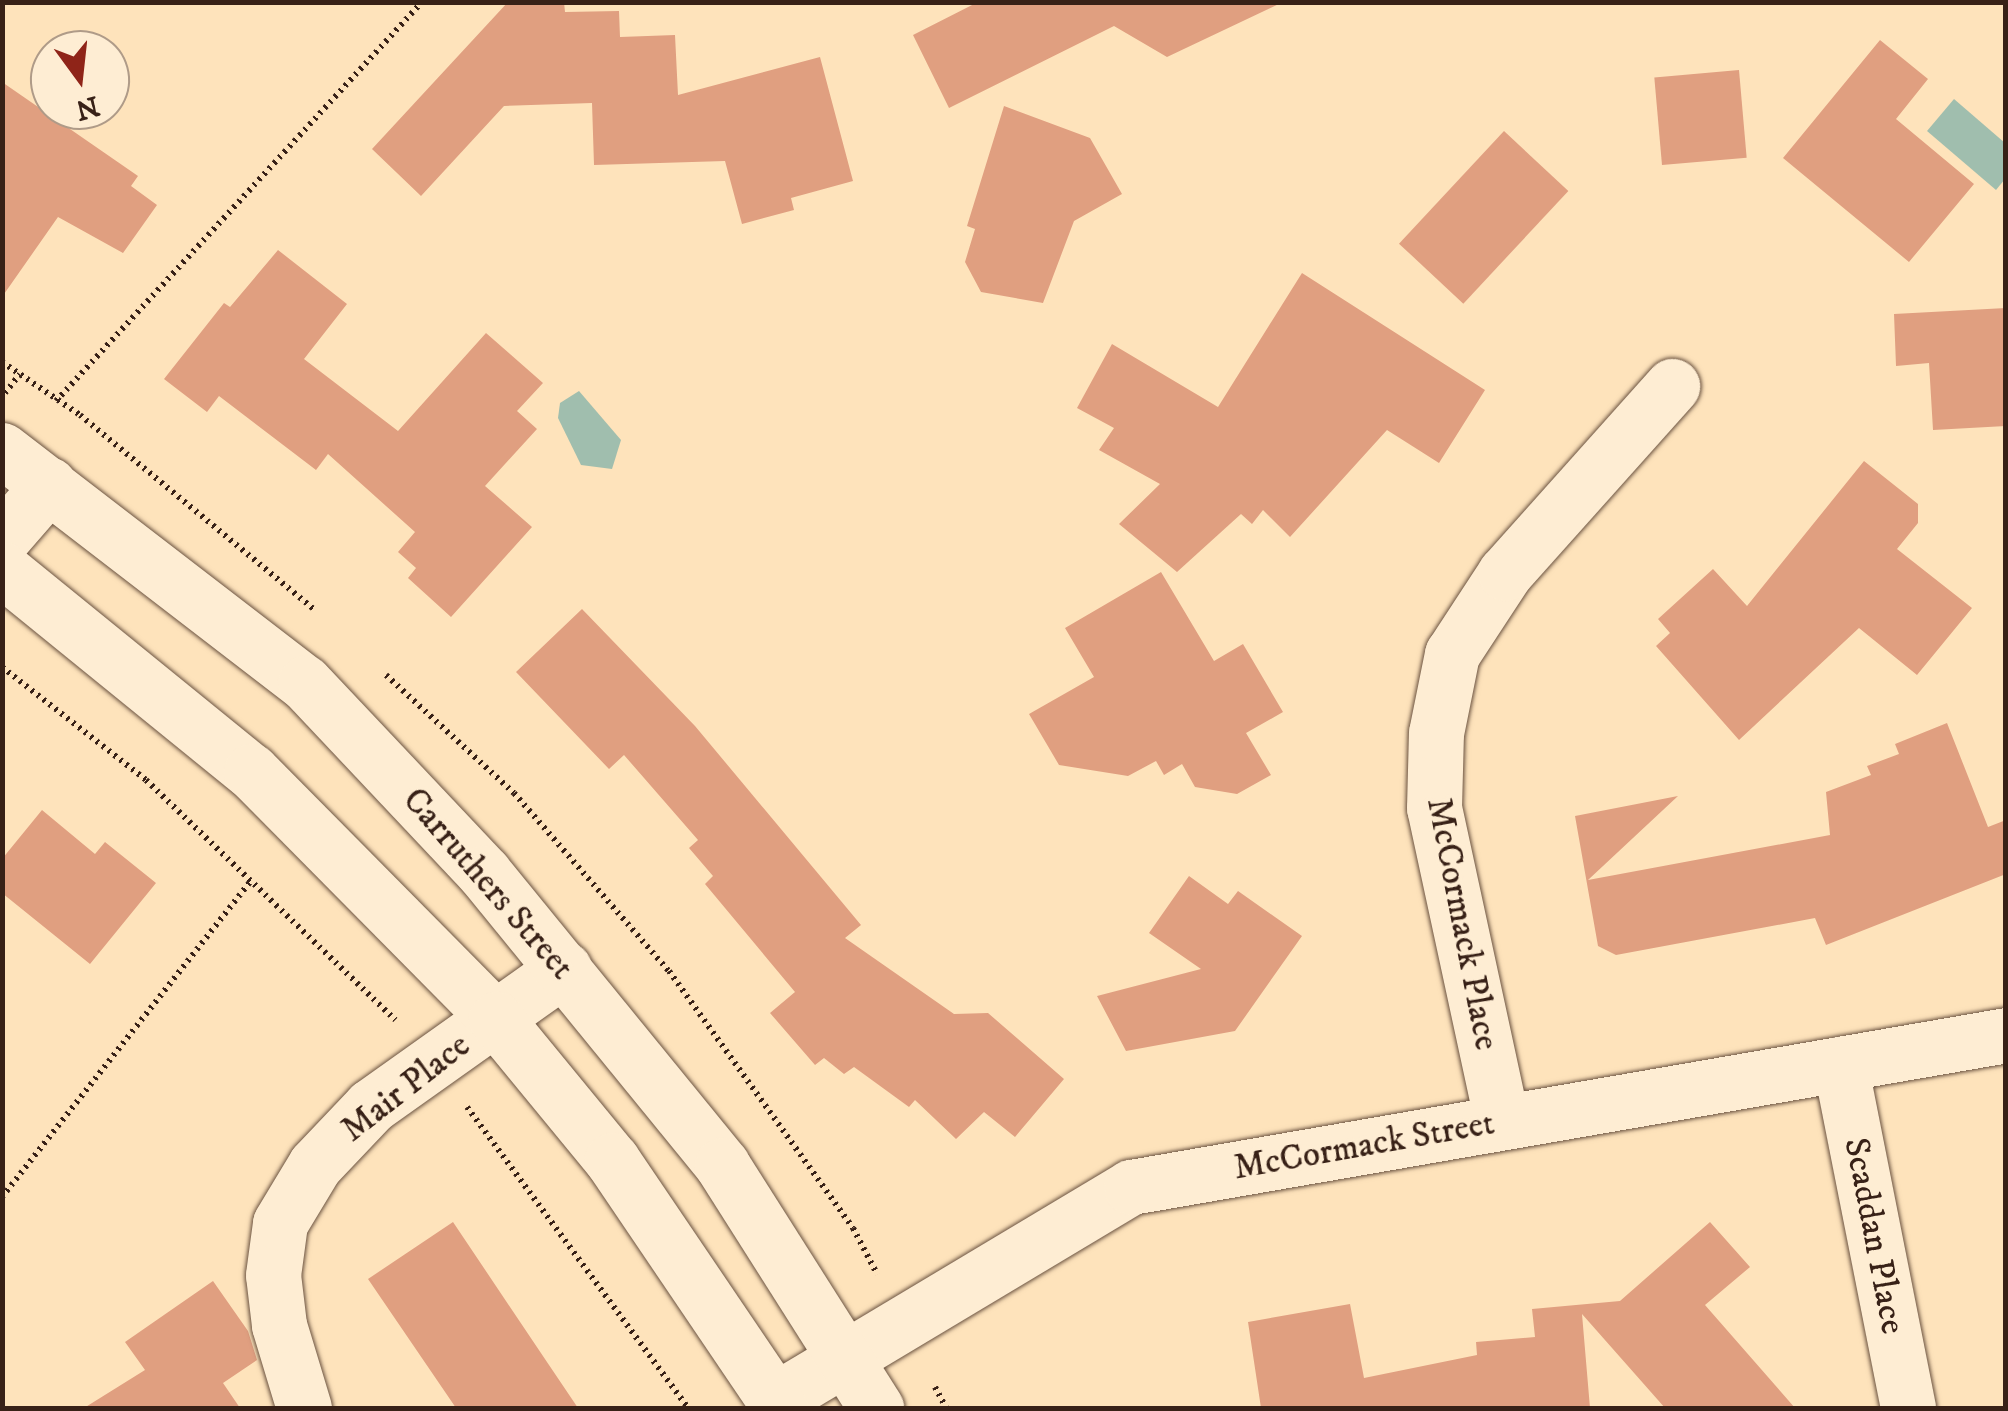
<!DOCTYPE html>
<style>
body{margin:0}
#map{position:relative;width:2008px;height:1411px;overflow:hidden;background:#fee3bb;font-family:"IM FELL DW Pica",serif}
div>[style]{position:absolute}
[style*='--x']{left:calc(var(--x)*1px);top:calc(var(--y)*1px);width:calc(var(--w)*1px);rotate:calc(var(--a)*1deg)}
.water>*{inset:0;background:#a0beae}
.building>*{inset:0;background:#e09f80;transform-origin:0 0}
.path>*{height:6px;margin-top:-3px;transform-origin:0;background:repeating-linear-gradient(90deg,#382117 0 2.5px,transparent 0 7.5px)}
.roads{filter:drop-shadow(0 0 2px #6a5240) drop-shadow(0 0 2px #6a5240)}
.street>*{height:55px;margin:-27.5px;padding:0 27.5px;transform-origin:27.5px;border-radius:27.5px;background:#feedd3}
.secondary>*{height:55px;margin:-27.5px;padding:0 27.5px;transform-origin:27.5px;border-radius:27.5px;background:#feedd3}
span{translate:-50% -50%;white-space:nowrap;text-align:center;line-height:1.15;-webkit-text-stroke:8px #feedd3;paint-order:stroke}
.street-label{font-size:35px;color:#382117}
.frame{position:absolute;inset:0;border:5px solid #382117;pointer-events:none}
.north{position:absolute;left:30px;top:30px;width:100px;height:100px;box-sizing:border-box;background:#feedd3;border:2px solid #af9b88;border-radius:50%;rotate:165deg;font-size:28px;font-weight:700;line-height:40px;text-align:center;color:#382117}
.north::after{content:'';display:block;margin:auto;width:35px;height:45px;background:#8f2418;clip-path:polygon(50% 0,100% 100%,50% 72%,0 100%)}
</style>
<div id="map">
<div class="water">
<i style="clip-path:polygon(1954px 99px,2005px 143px,2005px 179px,1996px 190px,1927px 131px)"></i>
<i style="clip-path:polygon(579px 391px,621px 440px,612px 469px,581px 465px,558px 418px,560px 403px)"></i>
</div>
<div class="building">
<i style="clip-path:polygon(508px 2px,564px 2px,565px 12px,619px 11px,620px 37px,675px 35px,678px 95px,820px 57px,853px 181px,791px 198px,794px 210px,742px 224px,725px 161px,594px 165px,592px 103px,504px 106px,421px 196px,372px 149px)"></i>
<i style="clip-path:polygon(978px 2px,1283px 2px,1167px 57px,1114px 26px,949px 108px,913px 35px)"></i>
<i style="clip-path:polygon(1880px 40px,1928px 79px,1896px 119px,1974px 184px,1909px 262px,1783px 158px)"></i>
<i style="left:1739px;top:70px;width:88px;height:85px;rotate:85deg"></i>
<i style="clip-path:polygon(2px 82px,138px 176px,131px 186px,157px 205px,123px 253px,58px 217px,2px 297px)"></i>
<i style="clip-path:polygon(1004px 106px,1090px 138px,1122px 194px,1074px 221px,1043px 303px,981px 292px,965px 262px,975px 229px,967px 226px)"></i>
<i style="left:1504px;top:131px;width:88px;height:154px;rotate:43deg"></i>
<i style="clip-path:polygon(278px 250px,347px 304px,304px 359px,398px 431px,486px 333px,543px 383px,517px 411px,537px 429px,485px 486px,532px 527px,451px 617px,408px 578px,416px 568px,398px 552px,415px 532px,328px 454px,316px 470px,219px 396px,207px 412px,164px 379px,224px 303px,230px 307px)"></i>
<i style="clip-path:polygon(1302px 273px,1485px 390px,1439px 463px,1387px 430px,1290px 537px,1263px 510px,1252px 524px,1241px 514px,1177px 572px,1119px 524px,1160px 484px,1099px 450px,1114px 428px,1077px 408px,1112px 344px,1218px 407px)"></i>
<i style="clip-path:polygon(2006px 308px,2006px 426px,1933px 430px,1929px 363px,1896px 366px,1894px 314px)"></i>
<i style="clip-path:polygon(1864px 461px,1918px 504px,1918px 523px,1897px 549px,1972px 608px,1917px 675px,1859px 628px,1739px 740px,1656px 646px,1670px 633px,1658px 619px,1713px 569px,1747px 606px)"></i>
<i style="clip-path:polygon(1161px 572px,1214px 661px,1243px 644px,1283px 712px,1246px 733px,1271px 775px,1237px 794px,1195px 787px,1182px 764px,1164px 775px,1156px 761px,1128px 776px,1059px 765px,1029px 714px,1094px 677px,1065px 628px)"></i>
<i style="clip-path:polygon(582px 609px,695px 726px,861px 925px,845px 938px,954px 1014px,988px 1013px,1064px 1079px,1015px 1137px,984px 1112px,956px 1139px,915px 1100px,909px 1107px,854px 1067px,844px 1074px,824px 1058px,815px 1065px,770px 1013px,795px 992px,705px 884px,713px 876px,689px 848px,698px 840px,624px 755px,609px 769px,516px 672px)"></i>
<i style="clip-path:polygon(1947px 723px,1988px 827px,2006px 820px,2006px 874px,1826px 945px,1815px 918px,1616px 955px,1598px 946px,1575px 816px,1678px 796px,1588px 880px,1830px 835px,1826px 792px,1871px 775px,1867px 766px,1899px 754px,1895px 744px)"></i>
<i style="clip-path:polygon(42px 810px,95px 854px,105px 842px,156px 883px,90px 964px,2px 893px,2px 859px)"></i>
<i style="clip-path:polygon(1189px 876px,1228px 904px,1238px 891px,1302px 936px,1235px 1031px,1126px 1051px,1097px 996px,1201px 969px,1149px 933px)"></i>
<i style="clip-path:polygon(453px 1222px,549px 1365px,578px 1408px,456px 1408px,368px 1279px)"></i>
<i style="clip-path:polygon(1710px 1222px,1750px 1267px,1705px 1305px,1795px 1408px,1665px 1408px,1582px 1314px,1590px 1408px,1261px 1408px,1248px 1322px,1350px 1304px,1364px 1378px,1477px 1355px,1476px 1342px,1535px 1337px,1532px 1309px,1620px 1301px)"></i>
<i style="clip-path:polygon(213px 1281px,248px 1331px,257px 1360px,223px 1383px,240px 1408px,84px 1408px,145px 1370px,125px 1342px)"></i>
</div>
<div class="path">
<i style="--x:2;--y:362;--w:94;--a:34.2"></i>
<i style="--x:80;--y:415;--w:304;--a:39.7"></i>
<i style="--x:5;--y:393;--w:24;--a:-52"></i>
<i style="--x:56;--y:401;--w:541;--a:-47.47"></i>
<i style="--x:2;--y:667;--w:183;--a:38.1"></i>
<i style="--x:146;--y:780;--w:346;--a:43.9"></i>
<i style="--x:386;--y:675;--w:174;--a:42.7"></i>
<i style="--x:514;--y:793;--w:236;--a:49"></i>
<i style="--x:669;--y:971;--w:316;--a:54.4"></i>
<i style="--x:853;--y:1228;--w:52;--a:62.4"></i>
<i style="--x:467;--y:1107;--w:373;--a:53.7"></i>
<i style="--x:2;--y:1197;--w:402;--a:-51.8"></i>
<i style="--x:935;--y:1387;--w:24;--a:62"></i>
</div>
<div class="roads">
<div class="street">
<i style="--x:2;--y:539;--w:72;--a:-49"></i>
<i style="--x:1840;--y:1064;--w:351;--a:78.8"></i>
<i style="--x:1502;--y:1122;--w:321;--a:-102.2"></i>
<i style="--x:1434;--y:808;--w:75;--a:-88.5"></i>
<i style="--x:1436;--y:733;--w:81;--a:-78.6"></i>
<i style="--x:1452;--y:654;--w:97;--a:-56.8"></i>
<i style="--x:1505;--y:573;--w:251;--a:-48.2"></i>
<i style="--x:775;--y:1400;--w:415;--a:-30.9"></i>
<i style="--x:1131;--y:1187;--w:888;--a:-9.85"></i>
<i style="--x:304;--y:1408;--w:87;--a:-106.8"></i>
<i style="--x:279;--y:1325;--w:50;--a:-96.8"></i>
<i style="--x:273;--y:1275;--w:52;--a:-82.3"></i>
<i style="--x:280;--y:1223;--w:68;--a:-58.9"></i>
<i style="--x:315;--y:1165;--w:81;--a:-46.5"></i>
<i style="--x:371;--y:1106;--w:237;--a:-35.4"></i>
</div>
<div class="secondary">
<i style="--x:2;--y:450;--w:382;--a:37.6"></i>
<i style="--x:305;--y:683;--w:261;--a:46.7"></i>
<i style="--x:484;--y:873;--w:377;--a:50.8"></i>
<i style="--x:722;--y:1165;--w:288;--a:57.6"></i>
<i style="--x:2;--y:569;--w:321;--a:39.1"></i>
<i style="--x:251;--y:771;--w:349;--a:45.3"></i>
<i style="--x:496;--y:1019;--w:183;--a:50.6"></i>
<i style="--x:612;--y:1160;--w:300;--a:55.9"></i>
</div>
</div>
<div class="street-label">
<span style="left:488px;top:884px;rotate:49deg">Carruthers Street</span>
<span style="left:1462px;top:924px;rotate:79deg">McCormack Place</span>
<span style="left:406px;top:1088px;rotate:-38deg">Mair Place</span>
<span style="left:1364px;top:1146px;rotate:-10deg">McCormack Street</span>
<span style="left:1874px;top:1236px;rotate:79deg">Scaddan Place</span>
</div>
<div class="frame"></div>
<div class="north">N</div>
</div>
